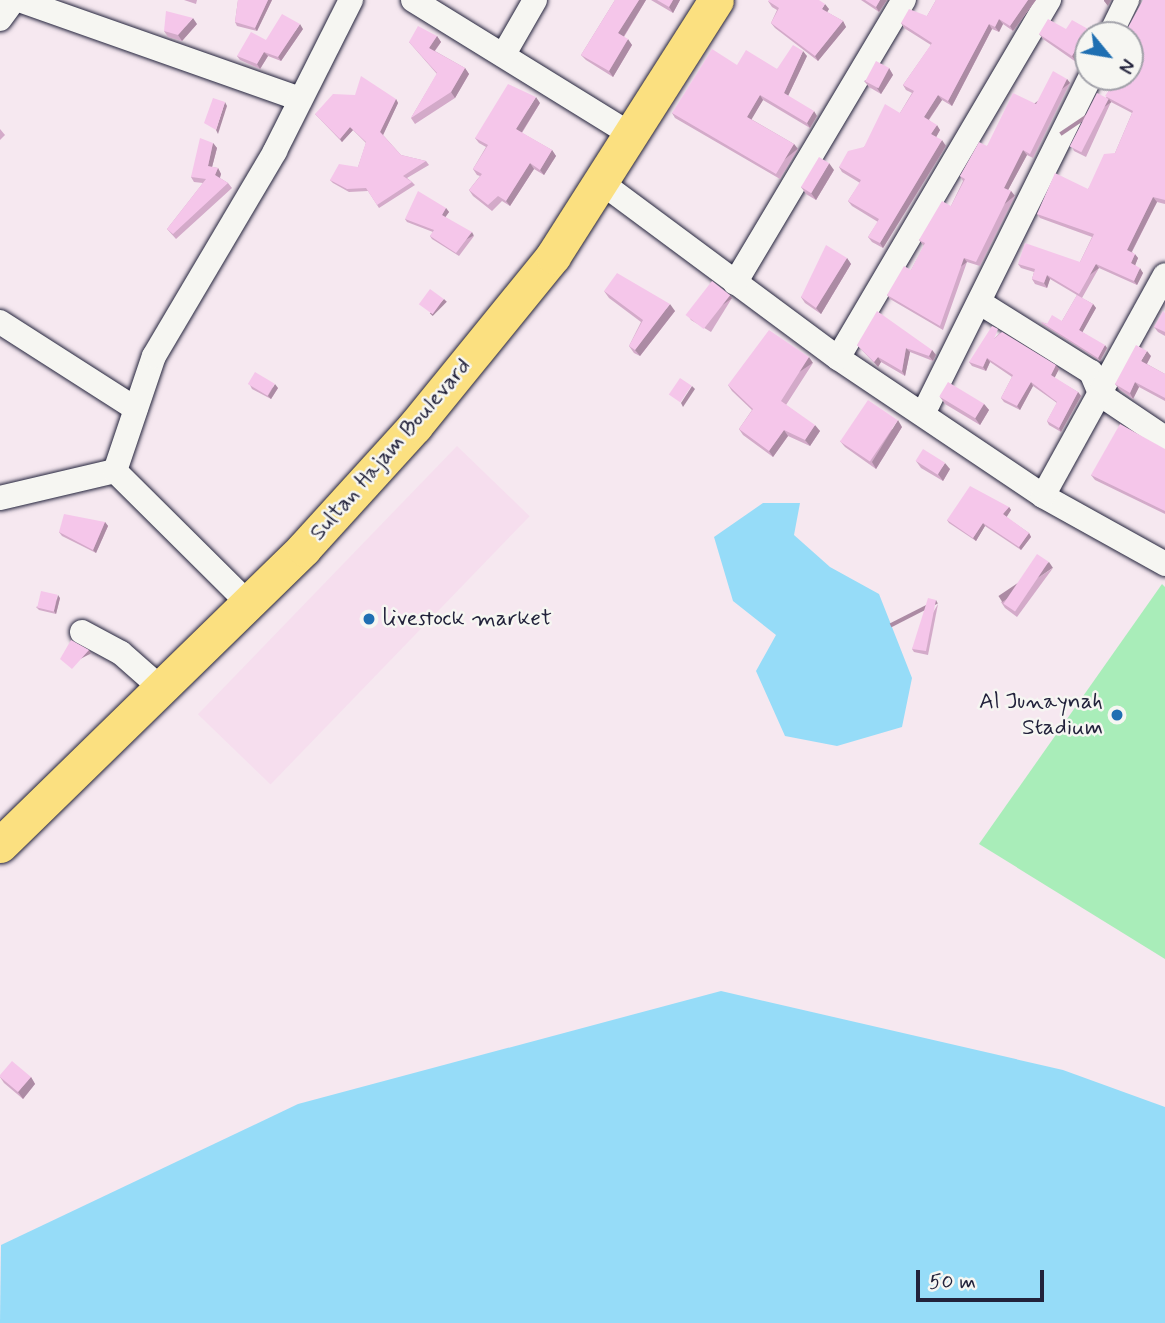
<!DOCTYPE html>
<style>
body{margin:0}
#map{position:relative;width:1165px;height:1323px;overflow:hidden;background:#f6e8f0;font-family:Mynerve,sans-serif}
div>[style]{position:absolute}
[style*='--x']{left:calc(var(--x)*1px);top:calc(var(--y)*1px);width:calc(var(--w)*1px);rotate:calc(var(--a)*1deg)}
.built>*{inset:0;background:#f6deee;transform-origin:0 0}
.green>*{inset:0;background:#a9edb9}
.water>*{inset:0;background:#96dcf8}
.roads{filter:drop-shadow(0 0 2px #22223b) drop-shadow(0 0 2px #22223b)}
.minor>*{height:24px;margin:-12px;padding:0 12px;transform-origin:12px;border-radius:12px;background:#f6f6f2}
.highway>*{height:35px;margin:-17.5px;padding:0 17.5px;transform-origin:17.5px;border-radius:17.5px;background:#fbe080}
.wall>*{inset:0;background:#d3aac9}
.shaded-wall>*{inset:0;background:#ac8ba4;transform-origin:0 0}
.building>*{inset:0;background:#f5c6ea;transform-origin:0 0}
.dots>*{width:19px;height:19px;translate:-50% -50%;box-sizing:border-box;border:4px solid #f6f6f2;border-radius:50%}
span{translate:-50% -50%;white-space:nowrap;text-align:center;line-height:1.15;-webkit-text-stroke:5px #f6f6f2;paint-order:stroke}
.street-label{font-size:23px;color:#22223b}
.poi-label{font-size:23px;color:#22223b}
.left{translate:0 -50%;text-align:left}
.right{translate:-100% -50%;text-align:right}
.north{position:absolute;left:1074px;top:21px;width:70px;height:70px;box-sizing:border-box;background:#f6f6f2;border:2px solid #a1a1a9;border-radius:50%;rotate:120deg;font-size:19px;font-weight:700;line-height:28px;text-align:center;color:#22223b}
.north::after{content:'';display:block;margin:auto;width:24px;height:32px;background:#1f6fb2;clip-path:polygon(50% 0,100% 100%,50% 72%,0 100%)}
.scale{position:absolute;left:916px;top:1270px;width:128px;height:32px;box-sizing:border-box;border:4px solid #22223b;border-top:0;padding-left:9px;font-size:21px;line-height:24px;white-space:nowrap;color:#22223b;-webkit-text-stroke:5px #f6f6f2;paint-order:stroke}
</style>
<div id="map">
<div class="built">
<i style="left:457px;top:446px;width:101px;height:373px;rotate:44deg"></i>
</div>
<div class="green">
<i style="clip-path:polygon(1162px 584px,1165px 587px,1165px 959px,979px 844px)"></i>
</div>
<div class="water">
<i style="clip-path:polygon(763px 503px,800px 503px,794px 535px,830px 567px,879px 594px,912px 678px,902px 727px,837px 746px,785px 736px,756px 671px,776px 635px,733px 601px,714px 537px)"></i>
<i style="clip-path:polygon(721px 991px,1063px 1070px,1165px 1107px,1165px 1323px,0 1323px,1px 1245px,298px 1104px)"></i>
</div>
<div class="roads">
<div class="minor">
<i style="--x:19;--y:0;--w:296;--a:19.4"></i>
<i style="--x:413;--y:0;--w:257;--a:31.7"></i>
<i style="--x:0;--y:19;--w:24;--a:-54"></i>
<i style="--x:1110;--y:35;--w:39;--a:-64"></i>
<i style="--x:504;--y:54;--w:62;--a:-60.1"></i>
<i style="--x:602;--y:183;--w:294;--a:36.6"></i>
<i style="--x:838;--y:358;--w:247;--a:33.9"></i>
<i style="--x:1043;--y:496;--w:140;--a:29.1"></i>
<i style="--x:735;--y:283;--w:330;--a:-59.2"></i>
<i style="--x:982;--y:304;--w:128;--a:32"></i>
<i style="--x:1091;--y:372;--w:25;--a:67"></i>
<i style="--x:1101;--y:395;--w:77;--a:33.9"></i>
<i style="--x:0;--y:322;--w:161;--a:32.6"></i>
<i style="--x:838;--y:358;--w:416;--a:-59.5"></i>
<i style="--x:923;--y:414;--w:376;--a:-63.6"></i>
<i style="--x:1043;--y:496;--w:252;--a:-61.1"></i>
<i style="--x:0;--y:498;--w:118;--a:-13.2"></i>
<i style="--x:247;--y:602;--w:186;--a:-135.2"></i>
<i style="--x:115;--y:471;--w:121;--a:-71.3"></i>
<i style="--x:154;--y:356;--w:238;--a:-59.4"></i>
<i style="--x:275;--y:151;--w:169;--a:-63.3"></i>
<i style="--x:82;--y:632;--w:44;--a:28.3"></i>
<i style="--x:121;--y:653;--w:56;--a:41.4"></i>
</div>
<div class="highway">
<i style="--x:0;--y:845;--w:425;--a:-44.3"></i>
<i style="--x:304;--y:548;--w:165;--a:-47.7"></i>
<i style="--x:415;--y:426;--w:219;--a:-50.9"></i>
<i style="--x:553;--y:256;--w:303;--a:-57.5"></i>
</div>
</div>
<div class="wall">
<i style="clip-path:polygon(184px 0,197px 0,196px 4px)"></i>
<i style="clip-path:polygon(238px 0,272px 0,257px 31px,237px 26px,235px 22px)"></i>
<i style="clip-path:polygon(615px 0,646px 0,624px 37px,632px 45px,613px 77px,586px 60px,581px 55px)"></i>
<i style="clip-path:polygon(651px 0,680px 0,673px 13px)"></i>
<i style="clip-path:polygon(861px 0,887px 0,879px 12px)"></i>
<i style="clip-path:polygon(936px 0,1036px 0,1013px 31px,1003px 24px,999px 32px,992px 29px,952px 106px,942px 100px,929px 120px,940px 130px,936px 137px,946px 146px,883px 248px,872px 242px,868px 237px,878px 222px,852px 206px,848px 201px,860px 183px,842px 172px,839px 167px,864px 147px,900px 113px,912px 93px,906px 90px,903px 85px,931px 45px,904px 28px,901px 23px,927px 16px)"></i>
<i style="clip-path:polygon(1165px 0,1165px 204px,1157px 202px,1132px 252px,1138px 258px,1135px 265px,1143px 273px,1137px 285px,1099px 268px,1082px 298px,1093px 304px,1096px 308px,1082px 332px,1107px 348px,1100px 361px,1044px 325px,1041px 322px,1047px 324px,1062px 321px,1077px 295px,1050px 279px,1047px 288px,1035px 284px,1032px 279px,1034px 272px,1021px 268px,1018px 264px,1080px 262px,1092px 237px,1040px 218px,1037px 214px,1088px 189px,1115px 153px,1132px 113px,1111px 102px,1086px 157px,1074px 151px,1072px 147px,1106px 98px,1112px 86px,1105px 81px,1102px 77px)"></i>
<i style="clip-path:polygon(768px 1px,829px 9px,827px 12px,843px 21px,846px 27px,818px 61px,775px 28px,771px 23px,777px 10px,772px 7px)"></i>
<i style="clip-path:polygon(197px 24px,182px 41px,168px 37px,164px 31px)"></i>
<i style="clip-path:polygon(303px 29px,281px 61px,268px 56px,260px 69px,240px 60px,237px 56px,266px 40px)"></i>
<i style="clip-path:polygon(1066px 29px,1092px 34px,1076px 62px,1043px 39px,1039px 34px)"></i>
<i style="clip-path:polygon(437px 36px,441px 42px,435px 51px,465px 68px,469px 74px,455px 98px,415px 124px,411px 118px,437px 74px,409px 42px)"></i>
<i style="clip-path:polygon(807px 56px,788px 96px,817px 116px,810px 128px,763px 100px,751px 119px,794px 144px,798px 149px,780px 179px,675px 118px,672px 113px,737px 65px,777px 69px)"></i>
<i style="clip-path:polygon(889px 68px,893px 75px,881px 94px,869px 87px,864px 81px)"></i>
<i style="clip-path:polygon(1067px 79px,1070px 83px,1033px 158px,1027px 155px,1008px 190px,1011px 191px,1015px 196px,980px 266px,967px 262px,943px 330px,890px 299px,887px 295px,911px 270px,924px 246px,919px 240px,951px 206px,963px 181px,960px 176px,987px 146px)"></i>
<i style="clip-path:polygon(396px 99px,398px 103px,383px 135px,401px 155px,426px 161px,429px 165px,407px 178px,412px 182px,415px 185px,379px 208px,368px 191px,349px 192px,333px 183px,330px 180px,358px 167px,366px 143px,353px 130px,342px 142px,315px 114px)"></i>
<i style="clip-path:polygon(540px 103px,522px 133px,552px 150px,556px 156px,544px 175px,534px 169px,510px 206px,502px 201px,492px 211px,473px 196px,469px 190px,480px 176px,477px 175px,473px 169px,486px 147px,479px 143px,475px 138px)"></i>
<i style="clip-path:polygon(0 129px,5px 135px,0 140px)"></i>
<i style="clip-path:polygon(213px 143px,217px 148px,212px 167px,218px 168px,221px 174px,220px 178px,228px 183px,232px 188px,176px 239px,167px 229px,203px 183px,194px 182px,191px 177px)"></i>
<i style="clip-path:polygon(834px 170px,816px 200px,806px 194px,801px 187px)"></i>
<i style="clip-path:polygon(446px 208px,449px 212px,445px 217px,474px 236px,459px 256px,432px 239px,430px 236px,433px 232px,407px 222px,405px 219px)"></i>
<i style="clip-path:polygon(847px 258px,851px 264px,821px 314px,805px 303px,801px 297px)"></i>
<i style="clip-path:polygon(604px 291px,675px 311px,640px 356px,634px 353px,629px 346px,641px 322px,609px 298px)"></i>
<i style="clip-path:polygon(732px 298px,711px 332px,691px 320px,689px 317px)"></i>
<i style="clip-path:polygon(1165px 313px,1165px 336px,1158px 332px,1154px 327px)"></i>
<i style="clip-path:polygon(1000px 333px,1059px 369px,1054px 378px,1078px 392px,1081px 396px,1061px 432px,1049px 425px,1047px 421px,1057px 403px,1033px 386px,1020px 410px,1004px 402px,1001px 398px,1012px 377px,990px 362px,986px 371px,972px 366px,969px 362px)"></i>
<i style="clip-path:polygon(857px 345px,932px 350px,936px 355px,933px 361px,910px 352px,905px 376px,881px 362px,878px 367px)"></i>
<i style="clip-path:polygon(1151px 356px,1147px 364px,1165px 374px,1165px 401px,1139px 387px,1133px 399px,1119px 389px,1115px 384px)"></i>
<i style="clip-path:polygon(813px 363px,786px 405px,820px 431px,810px 446px,788px 436px,773px 457px,743px 435px,739px 429px,752px 410px,732px 391px,728px 385px)"></i>
<i style="clip-path:polygon(250px 385px,278px 388px,271px 399px,252px 389px)"></i>
<i style="clip-path:polygon(940px 397px,984px 404px,989px 410px,980px 425px,945px 404px)"></i>
<i style="clip-path:polygon(902px 427px,876px 469px,845px 447px,840px 441px)"></i>
<i style="clip-path:polygon(1165px 449px,1165px 514px,1095px 480px,1091px 475px)"></i>
<i style="clip-path:polygon(916px 461px,950px 469px,943px 481px,921px 468px)"></i>
<i style="clip-path:polygon(1009px 507px,1011px 510px,1006px 517px,1029px 533px,1031px 537px,1021px 550px,985px 526px,976px 541px,949px 523px,947px 520px)"></i>
<i style="clip-path:polygon(105px 522px,108px 526px,96px 553px,62px 536px,59px 532px)"></i>
<i style="clip-path:polygon(1053px 568px,1017px 617px,1005px 608px,1001px 602px)"></i>
<i style="clip-path:polygon(60px 598px,56px 614px,39px 610px,36px 607px)"></i>
<i style="clip-path:polygon(938px 604px,928px 655px,914px 652px,912px 649px)"></i>
<i style="clip-path:polygon(0 1077px,31px 1077px,35px 1084px,23px 1099px,4px 1083px)"></i>
</div>
<div class="shaded-wall">
<i style="clip-path:polygon(268px 0,272px 0,257px 31px,255px 28px)"></i>
<i style="clip-path:polygon(639px 0,646px 0,622px 39px,618px 33px)"></i>
<i style="clip-path:polygon(673px 0,680px 0,673px 13px,669px 7px)"></i>
<i style="clip-path:polygon(880px 0,887px 0,879px 12px,876px 7px)"></i>
<i style="clip-path:polygon(1028px 0,1036px 0,1013px 31px,1010px 26px)"></i>
<i style="clip-path:polygon(1104px 0,1111px 0,1108px 6px,1104px 1px)"></i>
<i style="clip-path:polygon(825px 4px,829px 9px,826px 14px,822px 9px)"></i>
<i style="clip-path:polygon(193px 18px,197px 24px,182px 41px,178px 35px)"></i>
<i style="clip-path:polygon(999px 19px,1003px 24px,999px 32px,995px 27px)"></i>
<i style="clip-path:polygon(843px 21px,846px 27px,818px 61px,815px 56px)"></i>
<i style="clip-path:polygon(300px 24px,303px 29px,281px 61px,278px 57px)"></i>
<i style="clip-path:polygon(989px 24px,992px 29px,952px 106px,948px 101px)"></i>
<i style="clip-path:polygon(1088px 29px,1092px 34px,1088px 35px,1088px 41px,1076px 62px,1072px 56px)"></i>
<i style="clip-path:polygon(437px 36px,441px 42px,433px 53px,429px 48px)"></i>
<i style="clip-path:polygon(628px 39px,632px 45px,613px 77px,609px 71px)"></i>
<i style="clip-path:polygon(803px 51px,807px 56px,787px 98px,784px 93px)"></i>
<i style="clip-path:polygon(264px 52px,268px 56px,260px 69px,257px 64px)"></i>
<i style="clip-path:polygon(465px 68px,469px 74px,455px 98px,451px 92px)"></i>
<i style="clip-path:polygon(889px 68px,893px 75px,881px 94px,877px 88px)"></i>
<i style="left:1067px;top:79px;width:5px;height:84px;rotate:53deg"></i>
<i style="clip-path:polygon(760px 95px,763px 100px,750px 122px,747px 117px)"></i>
<i style="clip-path:polygon(938px 95px,942px 100px,927px 122px,924px 117px)"></i>
<i style="clip-path:polygon(536px 97px,540px 103px,520px 135px,516px 129px)"></i>
<i style="clip-path:polygon(396px 99px,398px 103px,383px 135px,380px 132px)"></i>
<i style="left:1109px;top:99px;width:4px;height:60px;rotate:56deg"></i>
<i style="clip-path:polygon(225px 102px,227px 106px,218px 134px,216px 130px)"></i>
<i style="clip-path:polygon(814px 111px,817px 116px,810px 128px,807px 123px)"></i>
<i style="clip-path:polygon(937px 125px,940px 130px,935px 139px,931px 134px)"></i>
<i style="clip-path:polygon(350px 127px,353px 130px,342px 142px,340px 139px)"></i>
<i style="clip-path:polygon(942px 140px,946px 146px,883px 248px,880px 243px)"></i>
<i style="clip-path:polygon(213px 143px,217px 148px,211px 171px,208px 166px)"></i>
<i style="left:794px;top:144px;width:6px;height:35px;rotate:51deg"></i>
<i style="clip-path:polygon(552px 150px,556px 156px,544px 175px,540px 170px)"></i>
<i style="clip-path:polygon(1023px 150px,1027px 155px,1007px 192px,1004px 188px)"></i>
<i style="clip-path:polygon(530px 163px,534px 169px,510px 206px,506px 201px)"></i>
<i style="clip-path:polygon(829px 163px,834px 170px,816px 200px,811px 193px)"></i>
<i style="clip-path:polygon(218px 168px,221px 174px,219px 180px,215px 175px)"></i>
<i style="left:1011px;top:191px;width:6px;height:79px;rotate:51deg"></i>
<i style="clip-path:polygon(1153px 197px,1157px 202px,1130px 255px,1127px 250px)"></i>
<i style="clip-path:polygon(446px 208px,449px 212px,444px 219px,442px 215px)"></i>
<i style="left:472px;top:232px;width:4px;height:26px;rotate:63deg"></i>
<i style="clip-path:polygon(1135px 254px,1138px 258px,1134px 268px,1131px 263px)"></i>
<i style="clip-path:polygon(847px 258px,851px 264px,821px 314px,816px 308px)"></i>
<i style="left:964px;top:258px;width:5px;height:72px;rotate:53deg"></i>
<i style="left:1096px;top:264px;width:5px;height:34px;rotate:53deg"></i>
<i style="clip-path:polygon(1140px 268px,1143px 273px,1137px 285px,1134px 281px)"></i>
<i style="clip-path:polygon(1047px 275px,1050px 279px,1047px 288px,1044px 283px)"></i>
<i style="left:730px;top:295px;width:4px;height:40px;rotate:56deg"></i>
<i style="left:444px;top:299px;width:4px;height:20px;rotate:45deg"></i>
<i style="clip-path:polygon(670px 304px,675px 311px,640px 356px,635px 350px)"></i>
<i style="clip-path:polygon(1093px 304px,1096px 308px,1082px 333px,1079px 330px)"></i>
<i style="clip-path:polygon(1105px 345px,1107px 348px,1100px 361px,1098px 358px)"></i>
<i style="clip-path:polygon(906px 348px,910px 352px,905px 376px,902px 371px)"></i>
<i style="clip-path:polygon(932px 350px,936px 355px,933px 361px,929px 356px)"></i>
<i style="clip-path:polygon(1147px 351px,1151px 356px,1145px 367px,1141px 361px)"></i>
<i style="left:809px;top:357px;width:7px;height:52px;rotate:56deg"></i>
<i style="clip-path:polygon(878px 357px,881px 362px,878px 367px,874px 362px)"></i>
<i style="clip-path:polygon(987px 358px,990px 362px,986px 371px,983px 367px)"></i>
<i style="clip-path:polygon(1056px 365px,1059px 369px,1054px 379px,1051px 375px)"></i>
<i style="clip-path:polygon(1031px 382px,1033px 386px,1020px 410px,1017px 406px)"></i>
<i style="clip-path:polygon(1135px 382px,1139px 387px,1133px 399px,1130px 393px)"></i>
<i style="clip-path:polygon(275px 384px,278px 388px,271px 399px,268px 396px)"></i>
<i style="clip-path:polygon(692px 386px,695px 389px,683px 407px,681px 403px)"></i>
<i style="clip-path:polygon(1078px 392px,1081px 396px,1061px 432px,1059px 428px)"></i>
<i style="clip-path:polygon(984px 404px,989px 410px,980px 425px,975px 418px)"></i>
<i style="clip-path:polygon(898px 420px,902px 427px,876px 469px,872px 462px)"></i>
<i style="clip-path:polygon(815px 425px,820px 431px,810px 446px,805px 440px)"></i>
<i style="clip-path:polygon(784px 430px,788px 436px,773px 457px,769px 451px)"></i>
<i style="clip-path:polygon(945px 463px,950px 469px,943px 481px,938px 474px)"></i>
<i style="clip-path:polygon(1009px 507px,1011px 510px,1006px 518px,1003px 514px)"></i>
<i style="clip-path:polygon(105px 522px,108px 526px,96px 553px,93px 550px)"></i>
<i style="clip-path:polygon(983px 523px,985px 526px,976px 541px,973px 538px)"></i>
<i style="clip-path:polygon(1029px 533px,1031px 537px,1021px 550px,1019px 547px)"></i>
<i style="left:1049px;top:562px;width:7px;height:61px;rotate:56deg"></i>
<i style="clip-path:polygon(58px 595px,60px 598px,56px 614px,54px 611px)"></i>
<i style="left:936px;top:600px;width:4px;height:52px;rotate:63deg"></i>
<i style="left:89px;top:650px;width:4px;height:25px;rotate:63deg"></i>
<i style="clip-path:polygon(31px 1077px,35px 1084px,23px 1099px,18px 1092px)"></i>
</div>
<div class="building">
<i style="clip-path:polygon(238px 0,268px 0,255px 28px,235px 22px)"></i>
<i style="clip-path:polygon(615px 0,639px 0,618px 33px,628px 39px,609px 71px,581px 55px)"></i>
<i style="clip-path:polygon(657px 0,673px 0,669px 7px)"></i>
<i style="clip-path:polygon(769px 0,819px 0,825px 4px,822px 9px,843px 21px,815px 56px,771px 23px,779px 8px,768px 1px)"></i>
<i style="clip-path:polygon(865px 0,880px 0,876px 7px)"></i>
<i style="clip-path:polygon(936px 0,1028px 0,1010px 26px,999px 19px,995px 27px,989px 24px,948px 101px,938px 95px,924px 117px,937px 125px,931px 134px,942px 140px,880px 243px,868px 237px,879px 219px,848px 201px,861px 180px,839px 167px,848px 151px,864px 147px,885px 104px,900px 113px,914px 91px,903px 85px,932px 43px,901px 23px,909px 9px,927px 16px)"></i>
<i style="clip-path:polygon(1143px 0,1165px 0,1165px 200px,1153px 197px,1127px 250px,1135px 254px,1131px 263px,1140px 268px,1134px 281px,1096px 264px,1079px 294px,1047px 275px,1044px 283px,1032px 279px,1035px 269px,1018px 264px,1025px 243px,1080px 262px,1094px 234px,1037px 214px,1055px 173px,1088px 189px,1104px 154px,1115px 153px,1133px 111px,1105px 96px,1113px 84px,1103px 77px,1130px 77px,1130px 35px,1124px 35px)"></i>
<i style="clip-path:polygon(166px 11px,193px 18px,178px 35px,164px 31px)"></i>
<i style="clip-path:polygon(282px 14px,300px 24px,278px 57px,264px 52px,257px 64px,237px 56px,251px 32px,266px 40px)"></i>
<i style="clip-path:polygon(1048px 19px,1066px 29px,1072px 20px,1088px 29px,1072px 56px,1039px 34px)"></i>
<i style="clip-path:polygon(418px 26px,437px 36px,429px 48px,465px 68px,451px 92px,411px 118px,437px 73px,409px 42px)"></i>
<i style="clip-path:polygon(793px 45px,803px 51px,784px 93px,814px 111px,807px 123px,760px 95px,747px 117px,794px 144px,776px 174px,672px 113px,712px 49px,737px 65px,746px 50px,777px 69px)"></i>
<i style="left:876px;top:61px;width:15px;height:23px;rotate:28deg"></i>
<i style="clip-path:polygon(1053px 71px,1067px 79px,1030px 154px,1023px 150px,1004px 188px,1011px 191px,976px 262px,964px 258px,940px 326px,887px 295px,904px 266px,911px 270px,925px 243px,919px 240px,942px 201px,951px 206px,965px 179px,960px 176px,979px 142px,987px 146px,1013px 93px,1036px 104px)"></i>
<i style="clip-path:polygon(361px 76px,396px 99px,380px 132px,401px 155px,426px 161px,403px 176px,412px 182px,377px 205px,366px 188px,347px 189px,330px 180px,339px 164px,358px 167px,366px 142px,350px 127px,340px 139px,315px 114px,333px 94px,355px 95px)"></i>
<i style="clip-path:polygon(508px 84px,536px 97px,516px 129px,552px 150px,540px 170px,530px 163px,506px 201px,498px 196px,488px 205px,469px 190px,482px 174px,473px 169px,488px 145px,475px 138px)"></i>
<i style="left:1097px;top:93px;width:13px;height:60px;rotate:27deg"></i>
<i style="clip-path:polygon(213px 98px,225px 102px,216px 130px,204px 123px)"></i>
<i style="clip-path:polygon(200px 138px,213px 143px,208px 166px,218px 168px,215px 175px,228px 183px,173px 234px,167px 229px,206px 179px,191px 177px)"></i>
<i style="left:819px;top:157px;width:12px;height:35px;rotate:31deg"></i>
<i style="clip-path:polygon(418px 191px,446px 208px,442px 215px,472px 232px,456px 253px,430px 236px,434px 230px,405px 219px)"></i>
<i style="clip-path:polygon(826px 245px,847px 258px,816px 308px,801px 297px)"></i>
<i style="clip-path:polygon(617px 273px,670px 304px,635px 350px,629px 346px,643px 320px,604px 291px)"></i>
<i style="left:712px;top:281px;width:23px;height:43px;rotate:38deg"></i>
<i style="left:430px;top:289px;width:17px;height:19px;rotate:36deg"></i>
<i style="clip-path:polygon(1077px 295px,1093px 304px,1079px 330px,1105px 345px,1098px 358px,1041px 322px,1047px 324px,1052px 315px,1062px 321px)"></i>
<i style="clip-path:polygon(877px 311px,932px 350px,929px 356px,906px 348px,902px 371px,878px 357px,874px 362px,857px 345px)"></i>
<i style="clip-path:polygon(1163px 311px,1165px 313px,1165px 332px,1154px 327px)"></i>
<i style="clip-path:polygon(992px 326px,998px 329px,994px 339px,1002px 332px,1056px 365px,1051px 375px,1078px 392px,1059px 428px,1047px 421px,1057px 402px,1031px 382px,1017px 406px,1001px 398px,1013px 375px,987px 358px,983px 367px,969px 362px)"></i>
<i style="clip-path:polygon(769px 330px,809px 357px,781px 401px,815px 425px,805px 440px,784px 430px,769px 451px,739px 429px,753px 409px,728px 385px)"></i>
<i style="clip-path:polygon(1136px 345px,1147px 351px,1141px 361px,1165px 374px,1165px 398px,1135px 382px,1130px 393px,1115px 384px)"></i>
<i style="left:255px;top:372px;width:23px;height:14px;rotate:31deg"></i>
<i style="left:680px;top:378px;width:14px;height:20px;rotate:34deg"></i>
<i style="left:948px;top:382px;width:42px;height:17px;rotate:31deg"></i>
<i style="left:868px;top:400px;width:36px;height:50px;rotate:34deg"></i>
<i style="clip-path:polygon(1120px 424px,1165px 449px,1165px 511px,1091px 475px)"></i>
<i style="left:923px;top:449px;width:26px;height:14px;rotate:32deg"></i>
<i style="clip-path:polygon(970px 486px,1009px 507px,1003px 514px,1029px 533px,1019px 547px,983px 523px,973px 538px,947px 520px)"></i>
<i style="clip-path:polygon(64px 514px,105px 522px,93px 550px,59px 532px)"></i>
<i style="left:1037px;top:554px;width:14px;height:60px;rotate:34deg"></i>
<i style="left:41px;top:591px;width:17px;height:17px;rotate:13deg"></i>
<i style="clip-path:polygon(928px 598px,936px 600px,926px 651px,912px 649px)"></i>
<i style="clip-path:polygon(71px 640px,89px 650px,72px 669px,60px 659px)"></i>
<i style="clip-path:polygon(12px 1061px,31px 1077px,18px 1092px,0 1077px,0 1075px)"></i>
</div>
<div class="dots">
<i style="left:369px;top:619px;background:#1f6fb2"></i>
<i style="left:1117px;top:715px;background:#1f6fb2"></i>
</div>
<div class="street-label">
<span style="left:391px;top:450px;rotate:-49deg">Sultan Hajam Boulevard</span>
</div>
<div class="poi-label">
<span class="left" style="left:383px;top:619px">livestock market</span>
<span class="right" style="left:1103px;top:715px">Al Junaynah<br>Stadium</span>
</div>
<div class="north">N</div>
<div class="scale">50 m</div>
</div>
